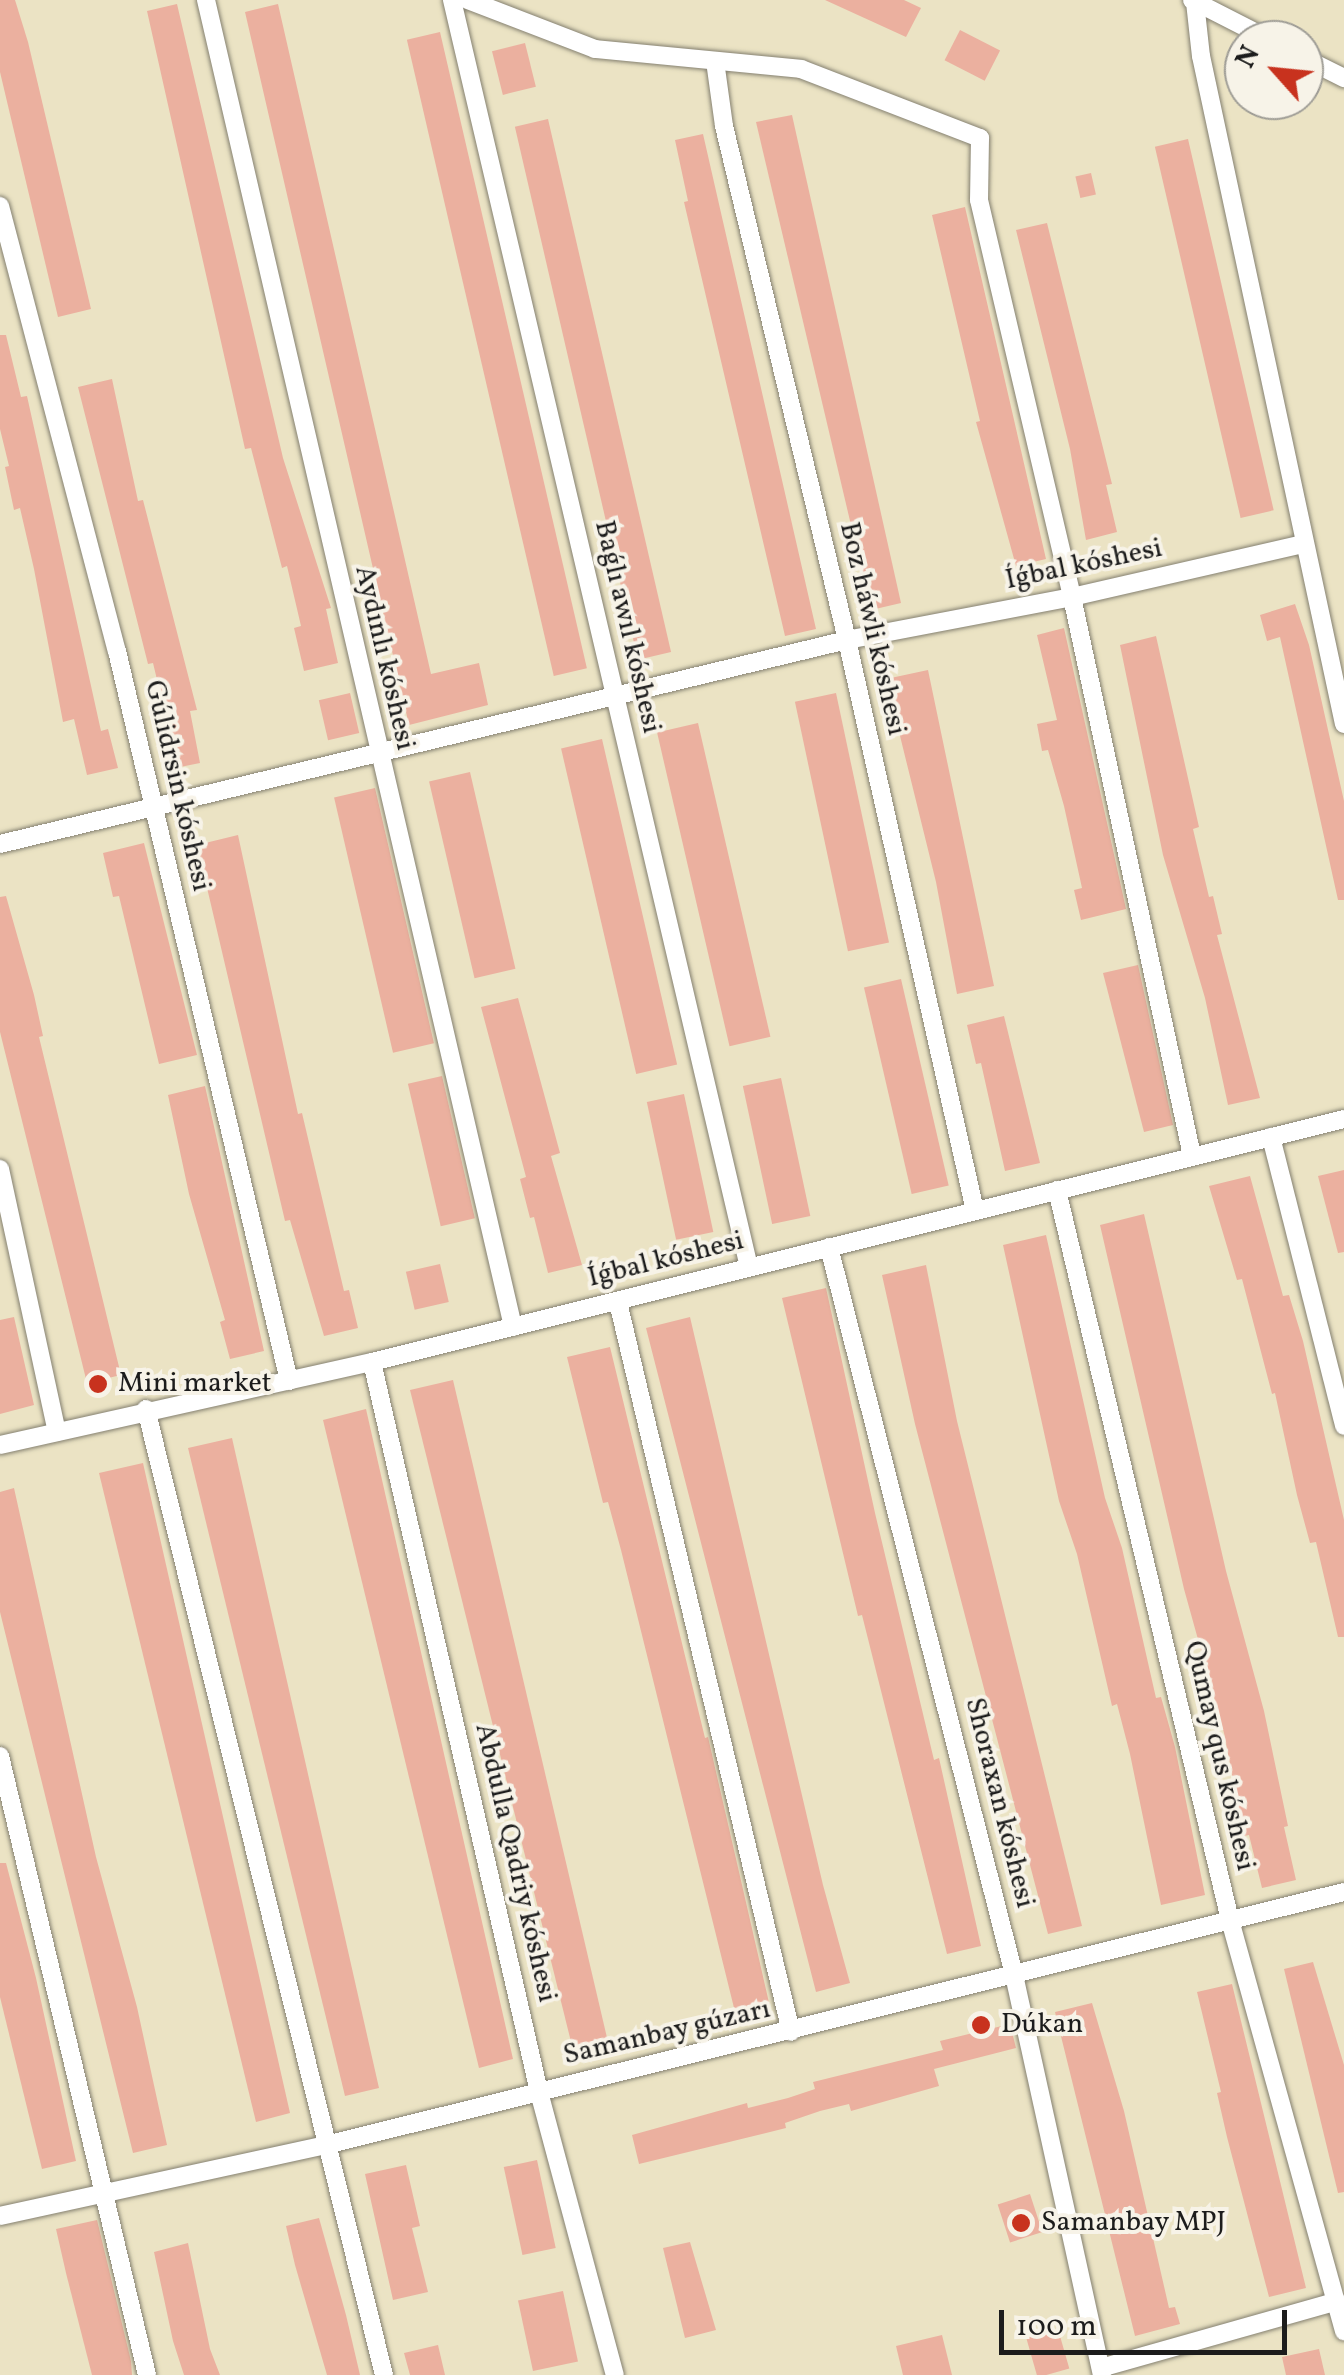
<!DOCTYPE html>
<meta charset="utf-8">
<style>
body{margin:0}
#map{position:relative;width:1344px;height:2375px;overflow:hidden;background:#ebe3c4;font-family:Vollkorn,serif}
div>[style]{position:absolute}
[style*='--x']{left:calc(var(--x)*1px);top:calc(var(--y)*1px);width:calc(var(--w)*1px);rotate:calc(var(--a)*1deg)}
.building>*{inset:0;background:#ebb09f;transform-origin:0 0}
.roads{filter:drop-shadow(0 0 2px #848070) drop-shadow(0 0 2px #848070)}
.street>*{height:18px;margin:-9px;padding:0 9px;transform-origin:9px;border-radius:9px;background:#fff}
.dots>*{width:28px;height:28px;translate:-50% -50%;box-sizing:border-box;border:5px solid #f7f3e8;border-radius:50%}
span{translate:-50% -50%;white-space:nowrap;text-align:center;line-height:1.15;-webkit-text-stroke:8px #f7f3e8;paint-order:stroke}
.street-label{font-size:28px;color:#1c1c1c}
.poi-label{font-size:28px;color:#1c1c1c}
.left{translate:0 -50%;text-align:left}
.north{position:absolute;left:1224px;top:20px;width:100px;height:100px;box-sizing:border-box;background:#f7f3e8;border:2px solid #9f9d96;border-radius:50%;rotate:297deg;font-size:28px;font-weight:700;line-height:40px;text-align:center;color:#1c1c1c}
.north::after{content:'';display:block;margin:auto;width:35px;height:45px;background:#c8321e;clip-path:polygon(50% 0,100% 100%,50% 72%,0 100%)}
.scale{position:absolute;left:999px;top:2310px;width:288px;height:45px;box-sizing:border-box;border:5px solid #1c1c1c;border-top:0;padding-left:12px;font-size:30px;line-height:35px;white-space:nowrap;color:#1c1c1c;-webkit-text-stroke:8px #f7f3e8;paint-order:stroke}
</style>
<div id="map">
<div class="building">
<i style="clip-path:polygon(0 0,15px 0,28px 42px,91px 309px,58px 317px,0 72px)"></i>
<i style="clip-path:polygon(825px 0,904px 0,921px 8px,906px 37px)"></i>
<i style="clip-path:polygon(177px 4px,283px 458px,331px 608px,326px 609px,338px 663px,304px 671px,294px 628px,301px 626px,287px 566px,282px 568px,251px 448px,245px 449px,147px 11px)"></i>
<i style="clip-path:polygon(278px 4px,431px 674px,479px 663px,488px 705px,409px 725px,245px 12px)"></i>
<i style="left:960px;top:30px;width:45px;height:34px;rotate:27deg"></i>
<i style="left:440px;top:32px;width:653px;height:34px;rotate:77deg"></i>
<i style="left:525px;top:43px;width:45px;height:34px;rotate:76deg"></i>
<i style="clip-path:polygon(792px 115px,901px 603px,871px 610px,756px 122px)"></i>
<i style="left:548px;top:119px;width:547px;height:34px;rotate:77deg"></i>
<i style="clip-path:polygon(703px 134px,816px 629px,785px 636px,684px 202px,688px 201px,675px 140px)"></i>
<i style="left:1188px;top:139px;width:381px;height:34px;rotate:77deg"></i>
<i style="left:1091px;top:173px;width:22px;height:16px;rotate:77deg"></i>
<i style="clip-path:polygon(965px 207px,1046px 559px,1016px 566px,976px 422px,980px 421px,932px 215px)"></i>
<i style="clip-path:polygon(1047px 223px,1112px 484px,1106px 485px,1117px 532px,1086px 540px,1070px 449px,1016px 230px)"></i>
<i style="clip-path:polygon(0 335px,6px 335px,21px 397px,27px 396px,101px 731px,108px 729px,118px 768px,87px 775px,74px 719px,63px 722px,34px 569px,20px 508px,14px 510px,5px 467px,9px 466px,0 429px)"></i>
<i style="clip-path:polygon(112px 379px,138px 501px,143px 500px,197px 710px,190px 711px,200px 763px,170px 769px,161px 722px,167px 721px,153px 663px,148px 664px,78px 387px)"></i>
<i style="clip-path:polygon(1295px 604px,1309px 645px,1344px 801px,1344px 900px,1338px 900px,1280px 637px,1267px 641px,1260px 615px)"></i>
<i style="clip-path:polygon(1064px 628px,1126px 909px,1081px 920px,1074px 890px,1082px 888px,1064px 806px,1048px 750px,1042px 751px,1037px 724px,1057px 720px,1037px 635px)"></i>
<i style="clip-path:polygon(1156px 636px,1199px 827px,1193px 829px,1209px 897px,1213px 896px,1222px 934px,1217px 935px,1260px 1098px,1228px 1105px,1205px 998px,1163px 855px,1120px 645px)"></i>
<i style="clip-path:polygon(928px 670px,994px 986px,957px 994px,936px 882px,886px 679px)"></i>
<i style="left:350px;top:693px;width:41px;height:32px;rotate:77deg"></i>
<i style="left:836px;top:693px;width:255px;height:42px;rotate:78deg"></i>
<i style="left:698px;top:723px;width:322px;height:42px;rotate:77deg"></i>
<i style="left:602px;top:739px;width:334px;height:42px;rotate:77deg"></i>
<i style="left:470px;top:772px;width:202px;height:42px;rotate:77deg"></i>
<i style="left:375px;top:788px;width:262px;height:42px;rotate:77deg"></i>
<i style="clip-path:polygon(238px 835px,298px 1114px,302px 1113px,344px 1291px,349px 1290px,358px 1328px,324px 1336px,290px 1220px,285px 1221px,197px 845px)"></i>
<i style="clip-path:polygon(144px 843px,197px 1055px,159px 1064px,119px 896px,113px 897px,103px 853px)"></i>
<i style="clip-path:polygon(6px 896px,34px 995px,43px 1036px,39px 1037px,121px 1375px,87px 1383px,0 1032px,0 897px)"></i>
<i style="clip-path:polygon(1138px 965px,1173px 1125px,1144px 1132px,1103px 973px)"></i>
<i style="left:901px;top:979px;width:212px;height:38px;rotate:77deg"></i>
<i style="clip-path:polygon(518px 998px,560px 1153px,551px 1156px,582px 1265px,548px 1273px,534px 1217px,530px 1218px,520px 1179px,526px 1177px,481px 1007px)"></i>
<i style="clip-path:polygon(1004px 1016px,1040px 1163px,1005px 1171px,981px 1063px,976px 1064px,967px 1025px)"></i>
<i style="left:442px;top:1076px;width:146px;height:35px;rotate:77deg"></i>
<i style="left:781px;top:1078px;width:141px;height:39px;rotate:78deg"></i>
<i style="clip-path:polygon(205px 1086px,264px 1351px,230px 1359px,220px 1322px,225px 1320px,189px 1194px,168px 1095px)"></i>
<i style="left:684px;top:1094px;width:141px;height:38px;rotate:78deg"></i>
<i style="clip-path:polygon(1344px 1170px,1344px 1252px,1338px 1253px,1318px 1176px)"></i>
<i style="clip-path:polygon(1250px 1176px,1283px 1296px,1289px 1295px,1303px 1341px,1344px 1520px,1344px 1637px,1338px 1637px,1316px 1542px,1310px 1543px,1297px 1495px,1275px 1393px,1272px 1394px,1242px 1279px,1237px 1280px,1209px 1186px)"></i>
<i style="clip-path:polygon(1144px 1214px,1226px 1571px,1264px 1711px,1288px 1826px,1284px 1827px,1296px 1880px,1262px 1888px,1249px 1835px,1244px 1836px,1224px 1733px,1184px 1589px,1100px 1225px)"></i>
<i style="clip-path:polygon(1046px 1235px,1105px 1498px,1122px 1548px,1156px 1698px,1161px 1697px,1175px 1747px,1205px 1895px,1161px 1905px,1130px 1754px,1117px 1704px,1112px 1706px,1077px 1554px,1059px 1501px,1003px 1245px)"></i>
<i style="left:440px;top:1264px;width:39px;height:35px;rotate:77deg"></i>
<i style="clip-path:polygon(926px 1265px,957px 1421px,1082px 1926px,1048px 1934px,915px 1424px,882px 1275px)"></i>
<i style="clip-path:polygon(826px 1288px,875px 1513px,934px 1760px,939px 1758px,981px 1946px,947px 1954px,862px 1615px,858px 1616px,782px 1298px)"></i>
<i style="clip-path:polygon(14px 1317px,34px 1405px,0 1414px,0 1320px)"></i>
<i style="clip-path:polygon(690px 1317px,823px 1885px,850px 1983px,816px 1992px,646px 1328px)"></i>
<i style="clip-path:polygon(610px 1347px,705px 1738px,708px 1737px,770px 2007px,736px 2016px,621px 1550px,608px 1502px,603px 1503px,567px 1357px)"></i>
<i style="clip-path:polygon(453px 1380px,608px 2042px,573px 2050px,410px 1390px)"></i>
<i style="clip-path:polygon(366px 1409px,513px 2059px,479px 2068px,323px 1420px)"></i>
<i style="clip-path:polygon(232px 1438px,379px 2088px,345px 2096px,188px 1448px)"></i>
<i style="clip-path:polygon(143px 1463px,290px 2113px,256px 2122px,99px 1473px)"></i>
<i style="clip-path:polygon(14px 1488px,96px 1857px,137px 2007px,167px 2145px,133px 2153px,0 1612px,0 1492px)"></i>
<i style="clip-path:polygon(0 1863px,6px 1863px,36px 1978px,76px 2161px,42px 2169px,0 1997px)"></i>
<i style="clip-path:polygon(1313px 1962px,1344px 2065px,1344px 2192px,1338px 2193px,1284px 1969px)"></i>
<i style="clip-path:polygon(1232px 1984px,1306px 2288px,1269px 2297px,1227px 2137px,1217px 2093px,1221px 2092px,1197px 1992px)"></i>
<i style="clip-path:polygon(1092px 2003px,1124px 2111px,1169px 2308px,1175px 2307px,1180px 2324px,1135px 2336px,1055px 2012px)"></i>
<i style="clip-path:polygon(1010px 2024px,1016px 2048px,934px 2069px,939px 2086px,851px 2111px,849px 2104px,820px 2111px,785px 2123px,786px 2128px,639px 2164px,632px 2135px,747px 2103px,748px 2108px,788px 2098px,815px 2089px,813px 2082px,943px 2050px,940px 2041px)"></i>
<i style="left:537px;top:2160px;width:90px;height:34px;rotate:78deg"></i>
<i style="clip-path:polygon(406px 2165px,420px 2226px,412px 2228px,428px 2292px,393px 2300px,365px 2174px)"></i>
<i style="left:1030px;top:2194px;width:40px;height:34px;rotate:72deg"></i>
<i style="clip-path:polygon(319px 2218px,346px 2315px,360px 2375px,327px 2375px,295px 2265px,286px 2226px)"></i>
<i style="clip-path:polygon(97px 2220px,131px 2361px,132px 2375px,92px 2375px,66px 2273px,56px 2229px)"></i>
<i style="clip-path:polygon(690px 2242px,716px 2330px,685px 2338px,663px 2248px)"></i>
<i style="clip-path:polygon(188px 2243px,210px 2349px,220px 2375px,184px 2375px,173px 2341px,154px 2252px)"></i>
<i style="left:563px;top:2291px;width:72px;height:46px;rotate:78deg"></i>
<i style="left:1058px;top:2329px;width:41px;height:33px;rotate:74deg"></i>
<i style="clip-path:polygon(942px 2335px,952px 2375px,903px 2375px,896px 2346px)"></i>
<i style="clip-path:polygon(438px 2345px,445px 2375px,410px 2375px,404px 2353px)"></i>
<i style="clip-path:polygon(1319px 2349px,1325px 2375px,1286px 2375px,1282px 2357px)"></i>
</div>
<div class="roads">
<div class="street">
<i style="--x:206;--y:0;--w:1362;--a:76.97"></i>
<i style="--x:452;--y:0;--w:1301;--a:76.81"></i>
<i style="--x:468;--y:0;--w:136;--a:21.1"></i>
<i style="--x:595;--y:49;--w:207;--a:5.5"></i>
<i style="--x:801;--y:69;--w:192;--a:21.1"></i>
<i style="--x:980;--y:138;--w:62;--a:90.9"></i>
<i style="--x:979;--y:200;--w:408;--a:76.8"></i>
<i style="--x:1072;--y:597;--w:572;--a:77.88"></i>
<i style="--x:1192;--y:0;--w:88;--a:27.1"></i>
<i style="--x:1195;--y:2;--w:54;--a:83.7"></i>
<i style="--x:1201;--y:56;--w:683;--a:77.92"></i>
<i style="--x:1304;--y:58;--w:45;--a:26.6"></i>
<i style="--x:715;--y:61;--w:66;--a:82.1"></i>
<i style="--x:724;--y:126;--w:529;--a:76.54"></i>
<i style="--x:847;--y:640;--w:585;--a:77.36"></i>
<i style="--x:0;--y:206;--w:460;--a:75.3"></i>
<i style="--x:117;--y:651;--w:750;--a:76.74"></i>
<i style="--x:0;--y:844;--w:871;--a:-13.54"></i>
<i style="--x:847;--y:640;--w:229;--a:-10.8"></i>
<i style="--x:1072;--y:597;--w:237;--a:-12.9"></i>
<i style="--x:1271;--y:1137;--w:298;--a:75.8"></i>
<i style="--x:0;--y:1169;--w:269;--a:77.8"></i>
<i style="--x:1057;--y:1190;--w:750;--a:76.67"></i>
<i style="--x:1230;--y:1920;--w:427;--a:74.5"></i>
<i style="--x:829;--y:1247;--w:751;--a:75.74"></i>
<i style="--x:1014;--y:1975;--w:410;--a:77.6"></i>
<i style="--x:618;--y:1302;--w:750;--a:76.67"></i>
<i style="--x:372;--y:1362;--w:749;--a:77.11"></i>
<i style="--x:539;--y:2092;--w:293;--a:75"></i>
<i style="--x:146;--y:1409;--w:995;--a:76.16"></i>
<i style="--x:0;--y:1445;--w:381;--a:-12.6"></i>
<i style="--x:372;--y:1362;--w:1002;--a:-14.04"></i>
<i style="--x:0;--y:1756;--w:636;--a:76.64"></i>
<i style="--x:0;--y:2216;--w:334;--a:-12.3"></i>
<i style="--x:326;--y:2145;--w:1049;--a:-13.96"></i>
<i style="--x:1101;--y:2368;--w:245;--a:-15.8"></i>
</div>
</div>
<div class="dots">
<i style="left:98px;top:1384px;background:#c8321e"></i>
<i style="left:981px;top:2025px;background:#c8321e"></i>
<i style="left:1021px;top:2223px;background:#c8321e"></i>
</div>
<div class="street-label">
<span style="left:1084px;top:565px;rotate:-12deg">Íǵbal kóshesi</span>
<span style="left:627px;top:627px;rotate:77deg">Baǵlı awıl kóshesi</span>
<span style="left:872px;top:629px;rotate:77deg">Boz háwli kóshesi</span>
<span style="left:384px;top:658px;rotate:77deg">Aydınlı kóshesi</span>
<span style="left:177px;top:786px;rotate:77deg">Gúlidrsin kóshesi</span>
<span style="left:666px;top:1260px;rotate:-14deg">Íǵbal kóshesi</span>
<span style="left:1219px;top:1756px;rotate:77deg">Qumay qus kóshesi</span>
<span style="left:999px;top:1803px;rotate:76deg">Shoraxan kóshesi</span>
<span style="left:515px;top:1863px;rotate:77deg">Abdulla Qadriy kóshesi</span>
<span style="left:667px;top:2033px;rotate:-13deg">Samanbay gúzarı</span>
</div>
<div class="poi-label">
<span class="left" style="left:118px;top:1384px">Mini market</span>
<span class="left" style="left:1001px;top:2025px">Dúkan</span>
<span class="left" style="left:1041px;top:2223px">Samanbay MPJ</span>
</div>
<div class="north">N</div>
<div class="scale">100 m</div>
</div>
